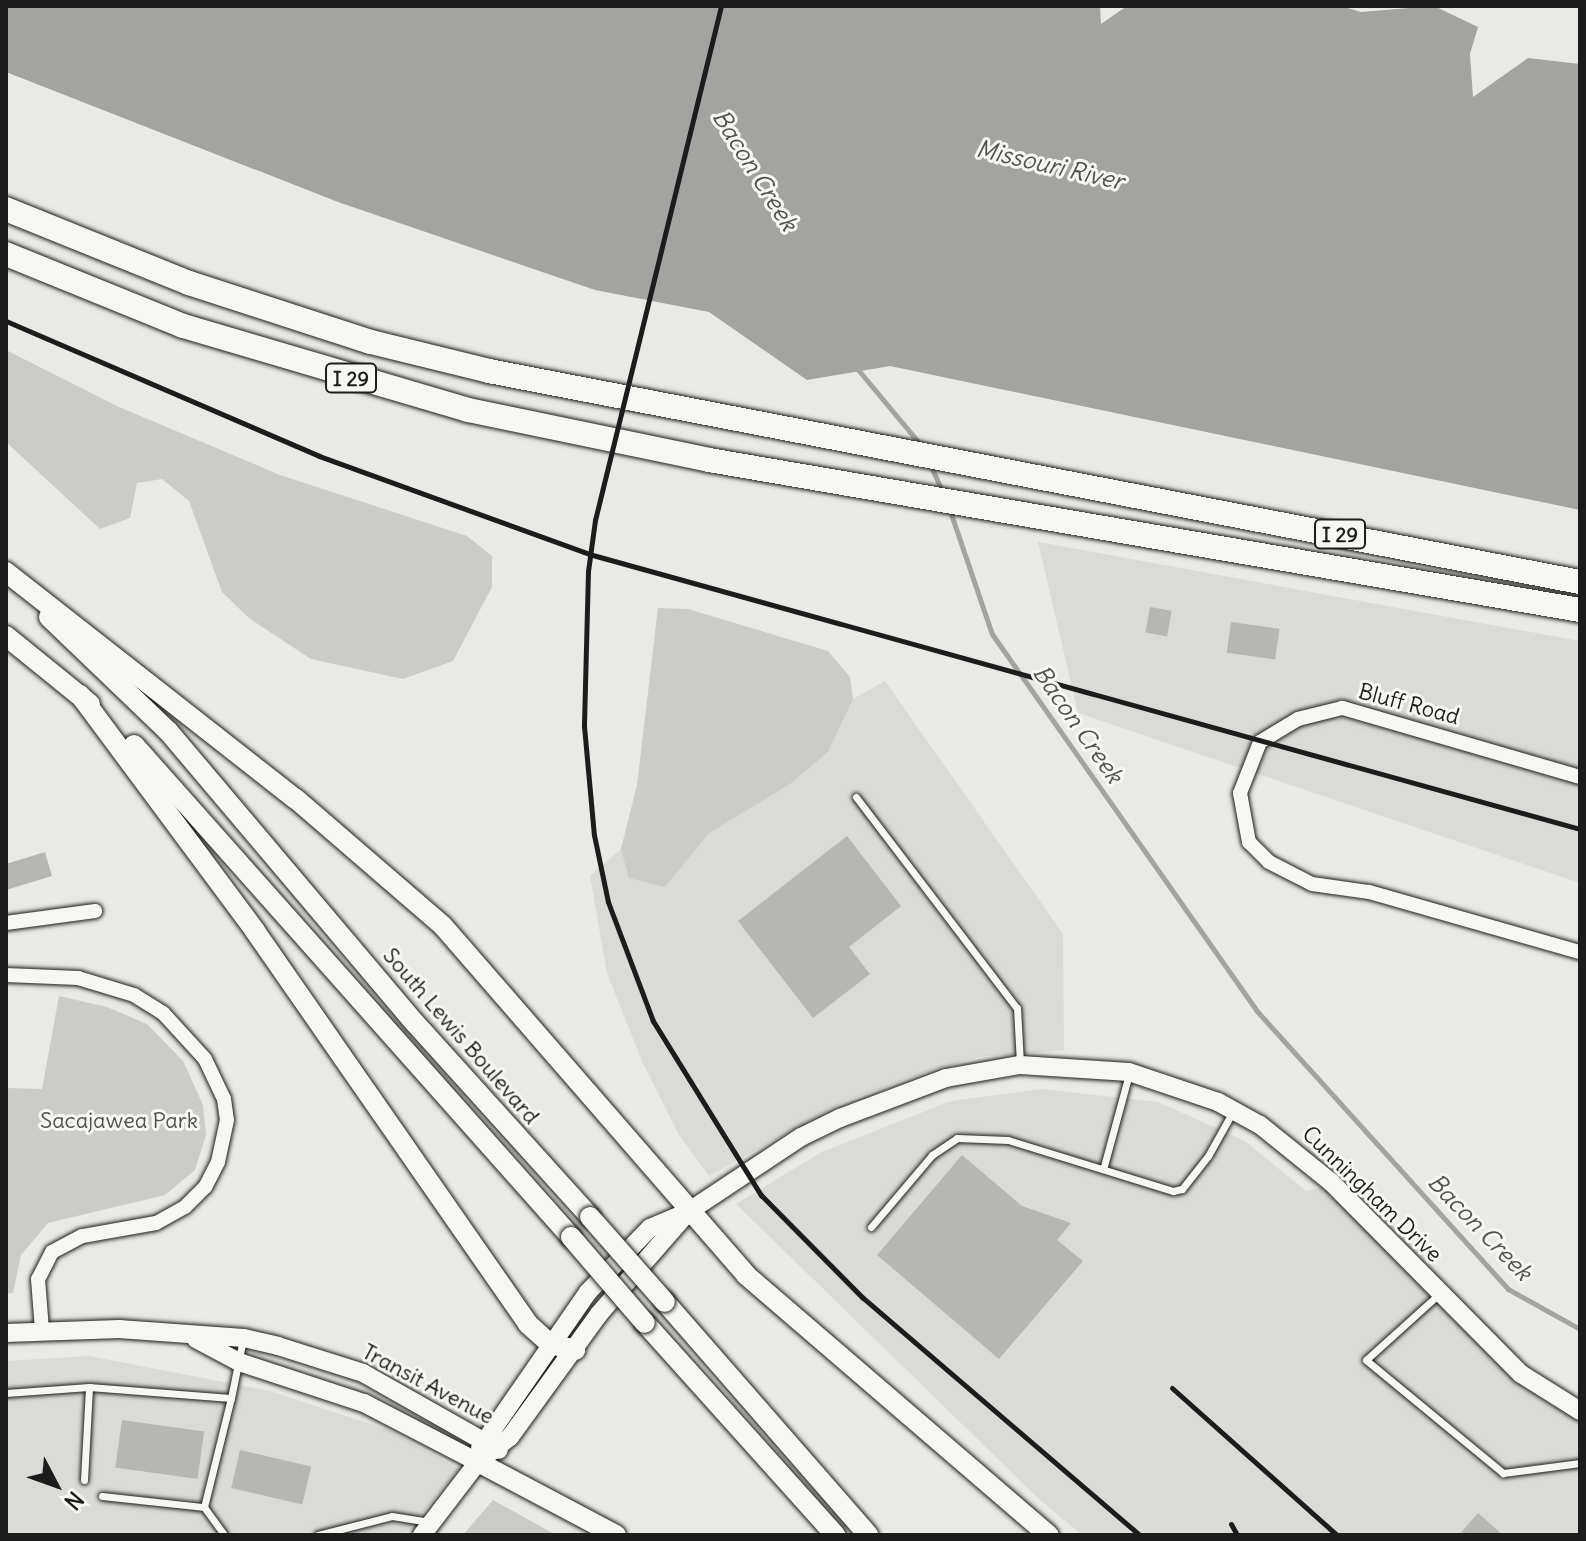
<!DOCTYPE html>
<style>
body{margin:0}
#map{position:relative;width:1586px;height:1541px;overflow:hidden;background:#e9e9e5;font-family:Delius,sans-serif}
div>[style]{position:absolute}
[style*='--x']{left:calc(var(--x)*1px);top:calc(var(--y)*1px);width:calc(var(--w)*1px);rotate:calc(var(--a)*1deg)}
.built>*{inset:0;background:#dadad6}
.green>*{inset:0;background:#cbcbc7}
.water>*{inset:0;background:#a3a3a1}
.stream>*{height:5px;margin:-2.5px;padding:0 2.5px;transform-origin:2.5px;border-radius:2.5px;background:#a3a3a1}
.building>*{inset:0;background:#b6b6b3;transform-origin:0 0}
.roads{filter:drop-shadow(0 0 2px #1c1c1c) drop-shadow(0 0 2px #1c1c1c)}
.lane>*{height:7px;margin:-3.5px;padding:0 3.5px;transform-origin:3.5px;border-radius:3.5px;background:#f6f6f2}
.street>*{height:14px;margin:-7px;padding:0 7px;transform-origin:7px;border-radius:7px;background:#f6f6f2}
.secondary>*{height:18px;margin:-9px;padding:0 9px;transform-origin:9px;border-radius:9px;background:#f6f6f2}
.primary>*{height:20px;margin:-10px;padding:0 10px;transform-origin:10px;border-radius:10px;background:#f6f6f2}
.highway>*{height:24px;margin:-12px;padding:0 12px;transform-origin:12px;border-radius:12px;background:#f6f6f2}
.rail>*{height:5px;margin:-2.5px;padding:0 2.5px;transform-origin:2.5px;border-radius:2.5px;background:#1c1c1c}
.bridges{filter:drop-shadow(0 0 2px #1c1c1c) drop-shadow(0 0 2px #1c1c1c)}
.primary-bridge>*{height:20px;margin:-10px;padding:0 10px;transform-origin:10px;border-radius:10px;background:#f6f6f2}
span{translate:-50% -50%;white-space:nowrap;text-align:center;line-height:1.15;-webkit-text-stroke:6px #f6f6f2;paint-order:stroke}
.shield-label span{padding:2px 6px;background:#f6f6f2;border:2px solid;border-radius:6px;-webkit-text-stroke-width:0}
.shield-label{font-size:20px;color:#1c1c1c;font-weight:700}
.street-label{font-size:22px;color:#1c1c1c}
.park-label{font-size:22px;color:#51514f}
.water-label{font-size:24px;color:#525251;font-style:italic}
.frame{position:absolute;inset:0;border:8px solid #1c1c1c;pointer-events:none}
.north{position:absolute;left:16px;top:1445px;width:80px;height:80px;-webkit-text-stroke:6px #f6f6f2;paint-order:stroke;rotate:131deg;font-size:22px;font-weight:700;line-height:32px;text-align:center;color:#1c1c1c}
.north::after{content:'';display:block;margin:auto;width:28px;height:36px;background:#1c1c1c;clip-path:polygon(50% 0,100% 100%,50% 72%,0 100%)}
</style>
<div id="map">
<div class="built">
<i style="clip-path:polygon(1038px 542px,1580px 641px,1580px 883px,1078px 713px)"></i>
<i style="clip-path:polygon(885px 681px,1063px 934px,1064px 1050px,978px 1057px,930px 1071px,845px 1101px,709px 1176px,679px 1135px,642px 1061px,607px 973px,590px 876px,687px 792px)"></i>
<i style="clip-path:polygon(1042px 1089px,1158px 1102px,1245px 1141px,1306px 1191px,1326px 1186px,1507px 1373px,1580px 1417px,1580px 1535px,1082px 1535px,1040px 1500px,736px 1204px,822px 1152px,951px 1101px)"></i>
<i style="clip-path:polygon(89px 1356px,270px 1391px,388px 1430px,459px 1469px,404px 1535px,6px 1535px,6px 1361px)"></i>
</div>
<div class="green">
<i style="clip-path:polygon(6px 350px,119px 407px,280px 475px,467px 536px,492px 556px,492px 587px,453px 661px,403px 679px,311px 659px,250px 619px,222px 592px,189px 501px,162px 479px,137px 483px,130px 518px,100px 529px,6px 442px)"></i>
<i style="clip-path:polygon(658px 608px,688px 609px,828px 651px,850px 677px,853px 699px,828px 752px,790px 784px,709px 833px,665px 887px,629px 878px,621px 849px,637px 785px)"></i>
<i style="clip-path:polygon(59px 996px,107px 1007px,147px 1024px,183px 1061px,203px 1105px,206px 1135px,195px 1170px,165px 1195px,48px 1223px,21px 1255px,13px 1293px,6px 1294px,6px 1088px,42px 1089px)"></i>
<i style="clip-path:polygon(493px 1500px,556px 1535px,463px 1535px)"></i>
</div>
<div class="water">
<i style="clip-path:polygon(6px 6px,1100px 6px,1101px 24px,1127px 6px,1341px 6px,1361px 12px,1434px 6px,1478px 27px,1470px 54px,1473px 97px,1528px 58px,1580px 64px,1580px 510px,890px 366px,807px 380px,709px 312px,595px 290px,338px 202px,6px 72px)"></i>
</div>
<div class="stream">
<i style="--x:855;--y:366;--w:102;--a:50.2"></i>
<i style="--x:930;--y:464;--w:30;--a:66"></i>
<i style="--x:949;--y:508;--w:133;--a:71.2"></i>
<i style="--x:992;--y:634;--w:459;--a:54.9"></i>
<i style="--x:1256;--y:1010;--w:376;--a:47.9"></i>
<i style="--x:1508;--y:1289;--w:82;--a:29.1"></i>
</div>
<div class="building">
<i style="left:1150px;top:607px;width:22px;height:26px;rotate:10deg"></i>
<i style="left:1231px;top:622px;width:49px;height:31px;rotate:8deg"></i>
<i style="clip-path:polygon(847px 836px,901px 906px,849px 947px,870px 974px,813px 1018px,738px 921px)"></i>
<i style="clip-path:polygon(45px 852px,52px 876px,6px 890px,6px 864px)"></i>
<i style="clip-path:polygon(962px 1155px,1022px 1206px,1071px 1223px,1057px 1240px,1083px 1261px,999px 1359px,877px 1255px)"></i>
<i style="left:122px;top:1420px;width:83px;height:48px;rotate:8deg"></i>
<i style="left:240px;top:1450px;width:73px;height:39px;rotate:13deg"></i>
<i style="clip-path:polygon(1478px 1513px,1503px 1535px,1459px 1535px)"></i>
</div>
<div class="roads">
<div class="lane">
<i style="--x:856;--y:797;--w:265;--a:52.7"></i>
<i style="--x:1017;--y:1008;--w:55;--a:86.9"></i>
<i style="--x:1104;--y:1166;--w:95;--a:-74.8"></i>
<i style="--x:871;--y:1227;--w:94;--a:-49.7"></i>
<i style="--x:932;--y:1155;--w:30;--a:-34"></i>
<i style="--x:957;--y:1138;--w:51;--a:2.2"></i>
<i style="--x:1008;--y:1140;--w:173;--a:17.2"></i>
<i style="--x:1173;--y:1191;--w:9;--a:-13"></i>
<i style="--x:1182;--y:1189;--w:42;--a:-51.8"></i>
<i style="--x:1208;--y:1156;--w:49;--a:-60.8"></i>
<i style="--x:1439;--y:1294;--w:98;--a:137.9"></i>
<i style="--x:1366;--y:1360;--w:178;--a:39.5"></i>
<i style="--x:1503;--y:1473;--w:78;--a:-7.4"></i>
<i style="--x:6;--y:1393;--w:83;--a:-4.1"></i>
<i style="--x:89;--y:1387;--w:142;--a:4.4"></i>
<i style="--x:231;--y:1398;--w:60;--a:-78.5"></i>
<i style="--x:84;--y:1480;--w:93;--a:-86.9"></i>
<i style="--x:102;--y:1496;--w:103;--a:6.2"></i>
<i style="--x:204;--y:1507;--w:112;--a:-76.1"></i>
<i style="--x:204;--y:1507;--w:34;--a:54"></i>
<i style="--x:318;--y:1535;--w:76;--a:-14.4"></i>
<i style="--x:392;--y:1516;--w:38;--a:9"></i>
</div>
<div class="street">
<i style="--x:1580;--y:777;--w:248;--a:-163.8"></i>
<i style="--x:1342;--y:708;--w:45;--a:166"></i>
<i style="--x:1298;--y:719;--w:44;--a:148.8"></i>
<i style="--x:1260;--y:742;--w:55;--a:111.4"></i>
<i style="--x:1240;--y:793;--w:50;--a:79.6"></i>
<i style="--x:1249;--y:842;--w:28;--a:45"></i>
<i style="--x:1269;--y:862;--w:48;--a:27.1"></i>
<i style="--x:1312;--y:884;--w:58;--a:8"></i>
<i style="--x:1369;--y:892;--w:219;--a:15.9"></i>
<i style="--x:6;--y:923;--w:90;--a:-7.7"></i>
<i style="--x:6;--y:975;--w:72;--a:2.4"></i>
<i style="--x:78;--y:978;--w:59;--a:16.9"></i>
<i style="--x:134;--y:995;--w:34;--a:32"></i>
<i style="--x:163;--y:1013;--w:62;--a:47.6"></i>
<i style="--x:205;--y:1059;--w:44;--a:64.6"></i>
<i style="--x:224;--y:1099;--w:21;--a:82"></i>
<i style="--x:227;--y:1120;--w:43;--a:102.1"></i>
<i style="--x:218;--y:1162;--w:28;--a:117"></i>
<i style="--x:205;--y:1187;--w:28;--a:135"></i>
<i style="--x:185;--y:1207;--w:33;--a:151"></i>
<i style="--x:156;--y:1223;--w:75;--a:170"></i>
<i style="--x:82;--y:1236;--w:34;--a:152"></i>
<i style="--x:52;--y:1252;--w:30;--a:117"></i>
<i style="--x:38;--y:1279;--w:51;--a:85.5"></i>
</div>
<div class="secondary">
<i style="--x:6;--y:1333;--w:113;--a:-2"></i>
<i style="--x:119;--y:1329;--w:125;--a:4.1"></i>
<i style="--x:244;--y:1338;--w:35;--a:13"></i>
<i style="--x:278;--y:1346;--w:89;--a:17.6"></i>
<i style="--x:363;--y:1373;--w:156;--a:29.5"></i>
<i style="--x:196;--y:1339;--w:49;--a:28.1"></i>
<i style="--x:239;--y:1362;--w:132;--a:18.2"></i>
<i style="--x:364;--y:1403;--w:128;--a:27.4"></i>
<i style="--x:480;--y:1448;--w:190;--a:-55.3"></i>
<i style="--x:588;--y:1292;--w:89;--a:-45.9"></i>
<i style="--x:650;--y:1228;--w:39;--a:-23"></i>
<i style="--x:422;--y:1535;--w:92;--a:-52.5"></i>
<i style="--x:478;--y:1462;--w:41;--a:-38"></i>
<i style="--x:510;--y:1437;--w:152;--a:-54.1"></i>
<i style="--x:599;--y:1314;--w:135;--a:-48.9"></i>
<i style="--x:688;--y:1212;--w:136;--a:-33.6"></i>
<i style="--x:801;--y:1137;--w:43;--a:-26"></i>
<i style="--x:840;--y:1118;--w:113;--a:-20.7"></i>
<i style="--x:946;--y:1078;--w:75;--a:-10"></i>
<i style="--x:1020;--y:1065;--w:109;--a:3.7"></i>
<i style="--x:1129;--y:1072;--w:94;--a:18.6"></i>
<i style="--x:1218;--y:1102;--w:48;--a:28.7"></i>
<i style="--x:1260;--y:1125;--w:91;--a:38.8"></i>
<i style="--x:1331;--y:1182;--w:270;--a:45.3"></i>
<i style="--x:1521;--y:1374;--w:70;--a:32.1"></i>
</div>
<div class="primary">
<i style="--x:6;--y:572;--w:368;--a:38.1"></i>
<i style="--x:296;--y:799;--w:194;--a:40.8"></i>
<i style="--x:443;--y:926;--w:462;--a:49"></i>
<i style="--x:746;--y:1275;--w:399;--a:40.7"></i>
<i style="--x:49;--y:617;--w:165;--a:43.8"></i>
<i style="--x:168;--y:731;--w:382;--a:49.8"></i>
<i style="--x:415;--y:1023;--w:261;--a:47.9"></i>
<i style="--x:6;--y:636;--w:108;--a:39"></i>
<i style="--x:80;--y:695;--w:294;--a:53.4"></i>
<i style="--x:255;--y:931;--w:479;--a:55.2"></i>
<i style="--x:528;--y:1324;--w:30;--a:42"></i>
<i style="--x:550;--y:1344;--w:26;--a:13"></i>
<i style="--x:134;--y:745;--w:658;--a:48.39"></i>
<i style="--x:665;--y:1302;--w:309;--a:48.9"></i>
<i style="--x:645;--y:1323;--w:285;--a:48.1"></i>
<i style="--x:478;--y:1462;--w:156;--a:27.9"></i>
</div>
<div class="highway">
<i style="--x:6;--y:209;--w:197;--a:22"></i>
<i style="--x:189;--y:283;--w:191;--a:18"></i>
<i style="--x:371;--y:342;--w:122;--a:13.8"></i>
<i style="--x:489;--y:371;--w:1111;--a:10.95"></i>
<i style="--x:6;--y:254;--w:191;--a:22.1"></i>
<i style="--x:183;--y:326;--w:297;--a:16.4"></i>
<i style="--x:468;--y:410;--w:246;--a:11.7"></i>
<i style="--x:709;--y:460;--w:884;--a:9.77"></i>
</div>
</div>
<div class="rail">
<i style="--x:721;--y:6;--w:529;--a:103.77"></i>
<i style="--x:595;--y:520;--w:51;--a:97.8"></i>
<i style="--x:588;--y:571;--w:155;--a:91.5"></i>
<i style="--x:584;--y:726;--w:109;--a:84.8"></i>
<i style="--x:594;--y:835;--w:68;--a:78.2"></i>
<i style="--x:608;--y:902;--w:127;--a:69.3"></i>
<i style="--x:653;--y:1021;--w:205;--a:58.2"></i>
<i style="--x:761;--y:1195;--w:144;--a:45.3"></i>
<i style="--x:862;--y:1297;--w:366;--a:40.6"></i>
<i style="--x:6;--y:321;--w:341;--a:23.3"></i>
<i style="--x:319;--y:456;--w:287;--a:19.9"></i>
<i style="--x:589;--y:554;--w:1028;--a:15.51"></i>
<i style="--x:1172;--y:1388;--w:221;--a:41.7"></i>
<i style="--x:1231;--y:1524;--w:13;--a:61"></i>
</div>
<div class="bridges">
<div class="primary-bridge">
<i style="--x:590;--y:1217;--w:113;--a:48.6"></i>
<i style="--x:571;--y:1237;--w:113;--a:49.3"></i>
</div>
</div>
<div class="shield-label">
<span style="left:351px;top:378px">I 29</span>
<span style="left:1340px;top:534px">I 29</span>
</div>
<div class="street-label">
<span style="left:1409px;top:704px;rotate:15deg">Bluff Road</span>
<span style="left:461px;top:1036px;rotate:49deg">South Lewis Boulevard</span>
<span style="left:1372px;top:1194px;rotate:44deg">Cunningham Drive</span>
<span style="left:428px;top:1384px;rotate:28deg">Transit Avenue</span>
</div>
<div class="park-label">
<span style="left:119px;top:1121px">Sacajawea Park</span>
</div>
<div class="water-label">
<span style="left:1050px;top:165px;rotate:13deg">Missouri River</span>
<span style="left:755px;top:170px;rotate:58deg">Bacon Creek</span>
<span style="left:1078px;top:724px;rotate:55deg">Bacon Creek</span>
<span style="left:1480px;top:1227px;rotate:46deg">Bacon Creek</span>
</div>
<div class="frame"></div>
<div class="north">N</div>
</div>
